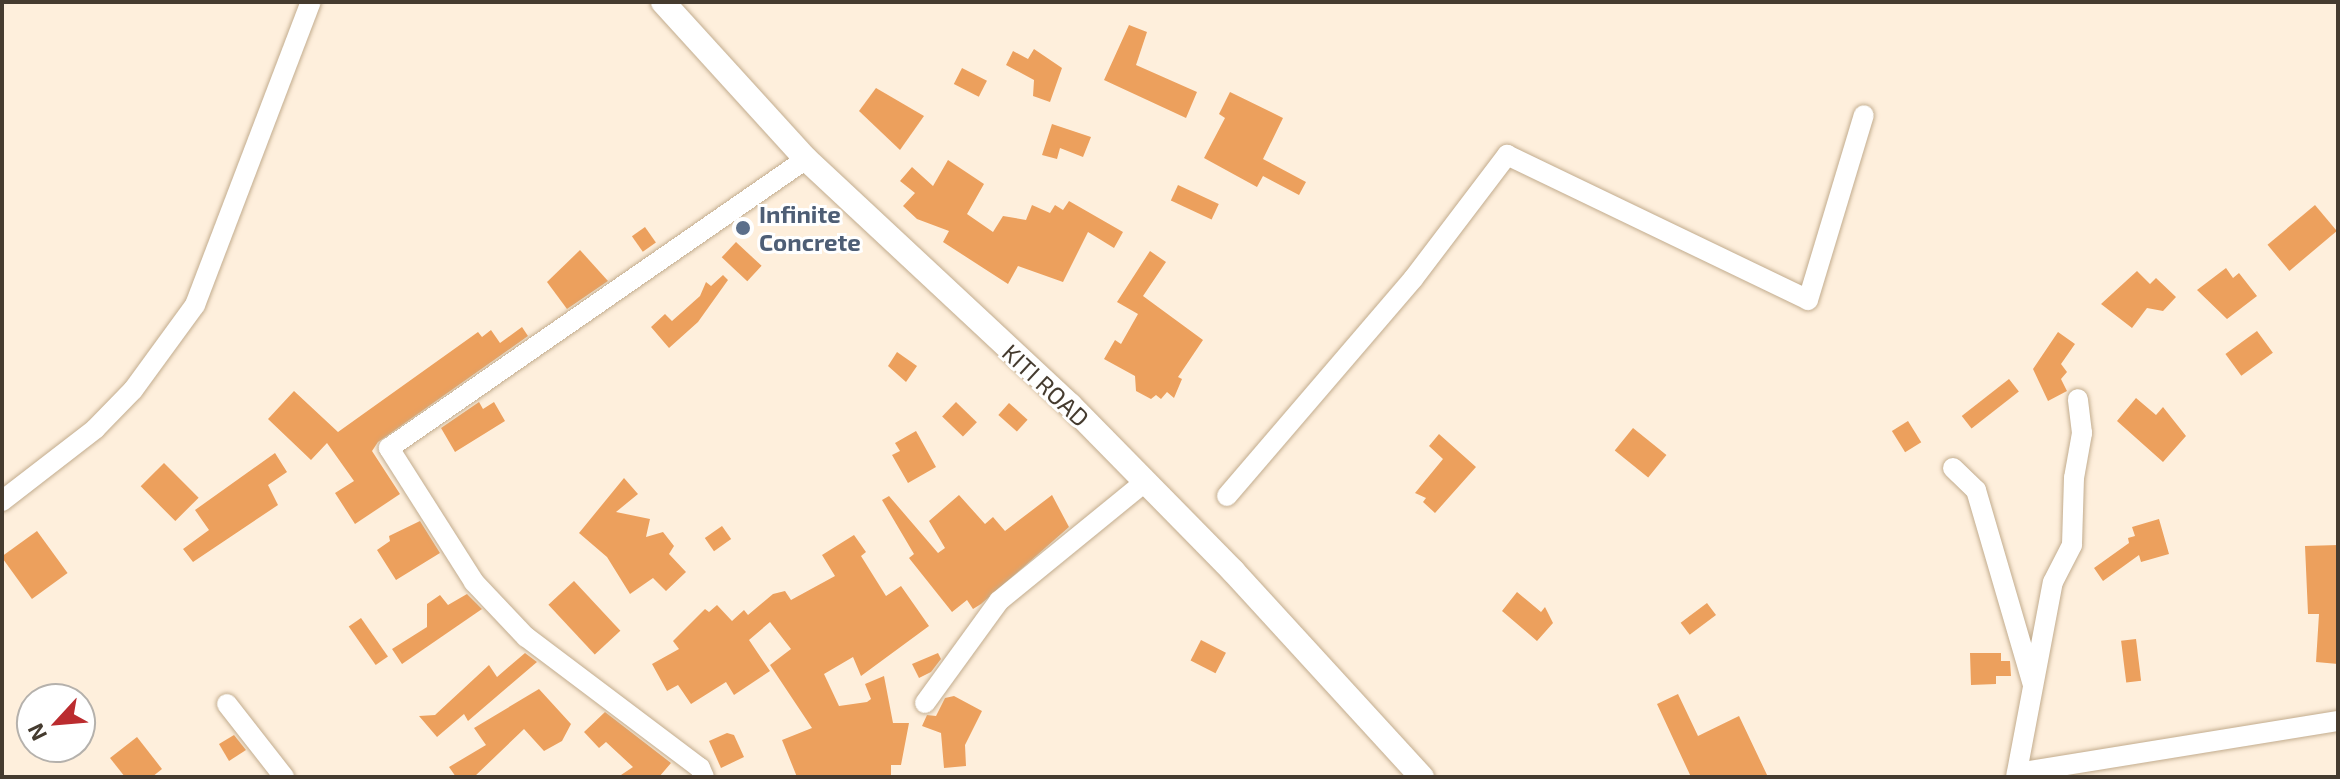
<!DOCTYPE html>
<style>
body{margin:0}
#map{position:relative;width:2340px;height:779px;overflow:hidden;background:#feefdc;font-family:"Exo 2",sans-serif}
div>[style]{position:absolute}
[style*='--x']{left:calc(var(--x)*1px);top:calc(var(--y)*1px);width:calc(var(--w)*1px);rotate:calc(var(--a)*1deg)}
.building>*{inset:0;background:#eca05d;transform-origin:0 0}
.roads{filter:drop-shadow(0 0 2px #c2ac8e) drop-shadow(0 0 2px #c2ac8e)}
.minor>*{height:20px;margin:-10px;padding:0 10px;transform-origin:10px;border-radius:10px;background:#fff}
.tertiary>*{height:24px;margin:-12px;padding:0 12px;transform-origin:12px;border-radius:12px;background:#fff}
.dots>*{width:22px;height:22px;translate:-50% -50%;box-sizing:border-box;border:4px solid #fff;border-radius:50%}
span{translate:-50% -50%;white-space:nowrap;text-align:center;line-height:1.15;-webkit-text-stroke:6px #fff;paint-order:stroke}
.service-label{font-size:24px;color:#4e5e75;font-weight:700}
.left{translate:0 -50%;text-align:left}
.street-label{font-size:24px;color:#453b2f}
.frame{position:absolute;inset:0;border:4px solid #453b2f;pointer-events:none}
.north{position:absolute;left:16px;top:683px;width:80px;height:80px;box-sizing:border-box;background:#fff;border:2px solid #b5b1ac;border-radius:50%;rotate:244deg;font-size:22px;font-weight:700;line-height:32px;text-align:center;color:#453b2f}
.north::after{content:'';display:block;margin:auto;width:28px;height:36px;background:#bb2c2f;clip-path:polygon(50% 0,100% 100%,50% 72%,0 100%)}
</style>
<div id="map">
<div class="building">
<i style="clip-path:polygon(1129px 25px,1147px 32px,1136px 65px,1197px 92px,1186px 118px,1104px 80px)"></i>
<i style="clip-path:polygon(1034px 49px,1062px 68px,1050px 102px,1033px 96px,1034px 80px,1006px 65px,1013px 51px,1028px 59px)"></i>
<i style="left:962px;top:68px;width:28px;height:18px;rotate:27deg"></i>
<i style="clip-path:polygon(876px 88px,924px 116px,900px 150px,859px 111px)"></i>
<i style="clip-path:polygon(1230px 92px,1283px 118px,1263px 159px,1306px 182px,1299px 195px,1263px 176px,1257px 187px,1204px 158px,1225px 118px,1219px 114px)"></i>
<i style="clip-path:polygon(1052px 124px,1091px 137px,1083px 157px,1060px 148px,1057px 159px,1042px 155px)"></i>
<i style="clip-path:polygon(948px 160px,984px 184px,967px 214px,993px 232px,1003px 216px,1026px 220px,1032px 205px,1050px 213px,1055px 205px,1063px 210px,1069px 201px,1123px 232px,1114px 248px,1088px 232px,1063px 282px,1018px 266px,1008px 284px,943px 242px,949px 231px,917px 219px,903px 206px,915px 193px,900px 181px,912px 167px,933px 186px)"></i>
<i style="left:1178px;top:185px;width:45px;height:17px;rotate:25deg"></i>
<i style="left:2315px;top:205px;width:34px;height:62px;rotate:50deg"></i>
<i style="left:645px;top:227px;width:19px;height:16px;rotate:55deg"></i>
<i style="left:736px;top:242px;width:35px;height:21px;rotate:43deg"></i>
<i style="clip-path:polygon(580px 250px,608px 281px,567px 309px,547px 282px)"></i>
<i style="clip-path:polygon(1150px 251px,1166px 262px,1143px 296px,1203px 340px,1178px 377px,1182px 379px,1174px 398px,1167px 392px,1161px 399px,1156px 395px,1151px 399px,1136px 391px,1135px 376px,1104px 359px,1115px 340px,1121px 344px,1138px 314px,1117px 302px)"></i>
<i style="clip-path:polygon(2226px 268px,2233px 278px,2239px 273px,2257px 296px,2227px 319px,2197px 290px)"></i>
<i style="clip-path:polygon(2137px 271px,2150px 284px,2156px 278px,2176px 297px,2163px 311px,2147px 308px,2132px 328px,2101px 304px)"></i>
<i style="clip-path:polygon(723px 275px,728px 280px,698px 322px,669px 348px,651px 327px,665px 314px,672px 321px,700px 296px,706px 282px,711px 286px)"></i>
<i style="clip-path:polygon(522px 327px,528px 336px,378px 442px,372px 451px,400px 494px,355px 524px,335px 493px,354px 481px,327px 443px,311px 460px,268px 419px,294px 391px,338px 432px,478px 332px,482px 337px,491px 330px,500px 343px)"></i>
<i style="left:2257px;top:331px;width:27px;height:39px;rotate:54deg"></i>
<i style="clip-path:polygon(2058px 332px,2075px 344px,2061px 364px,2067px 372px,2061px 379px,2067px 391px,2048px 401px,2033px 369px)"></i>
<i style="clip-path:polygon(897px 352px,917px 366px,906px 382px,888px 366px)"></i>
<i style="left:2009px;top:379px;width:16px;height:60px;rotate:52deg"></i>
<i style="clip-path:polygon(2136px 398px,2156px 415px,2163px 407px,2186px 436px,2163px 462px,2117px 421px)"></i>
<i style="clip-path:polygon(479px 402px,483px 409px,494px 402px,505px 421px,455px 452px,441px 428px)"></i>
<i style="left:956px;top:402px;width:29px;height:20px;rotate:44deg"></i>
<i style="left:1009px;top:403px;width:25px;height:16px;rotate:42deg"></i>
<i style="left:1908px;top:421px;width:25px;height:19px;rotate:58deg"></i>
<i style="left:1633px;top:428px;width:43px;height:29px;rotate:39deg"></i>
<i style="clip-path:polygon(916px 431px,936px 467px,908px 483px,892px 455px,900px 451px,895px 443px)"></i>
<i style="clip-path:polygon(1439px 434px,1476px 467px,1435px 513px,1423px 502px,1426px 498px,1415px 493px,1443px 459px,1429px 446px)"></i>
<i style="clip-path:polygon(275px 453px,287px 472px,268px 485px,278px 505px,193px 562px,183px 549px,209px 530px,195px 510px)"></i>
<i style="left:164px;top:463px;width:49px;height:33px;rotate:45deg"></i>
<i style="clip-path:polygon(624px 478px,638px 494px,616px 512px,650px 519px,646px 537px,663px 532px,674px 546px,669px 554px,686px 572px,666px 591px,653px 578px,630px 594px,607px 557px,579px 533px)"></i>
<i style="clip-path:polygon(959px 495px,985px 524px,993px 517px,1005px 531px,1052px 495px,1069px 527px,981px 604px,973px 609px,967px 600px,952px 612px,909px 558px,914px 554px,882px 500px,889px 496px,938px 553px,945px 548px,929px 521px)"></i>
<i style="clip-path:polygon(2159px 519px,2169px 554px,2141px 562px,2139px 555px,2103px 581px,2094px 568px,2129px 543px,2128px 538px,2135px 536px,2132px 527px)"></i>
<i style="clip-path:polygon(420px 521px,440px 553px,396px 580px,377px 550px,390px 541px,389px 536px)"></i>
<i style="left:722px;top:526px;width:16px;height:21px;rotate:55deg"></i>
<i style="left:37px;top:531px;width:52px;height:44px;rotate:54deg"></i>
<i style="clip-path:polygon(854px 535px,866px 552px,861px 556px,886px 596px,901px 586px,929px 626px,861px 676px,853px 657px,824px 674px,839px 706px,867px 702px,871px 699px,865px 684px,884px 676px,893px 723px,909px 723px,901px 765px,891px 765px,891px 777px,797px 777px,782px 740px,812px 728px,770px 665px,791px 649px,770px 622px,749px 640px,770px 671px,734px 695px,726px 682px,691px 704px,678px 685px,667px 691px,652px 664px,679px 649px,673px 641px,705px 609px,709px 612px,717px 605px,732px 621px,744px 610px,748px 615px,773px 594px,785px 591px,791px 600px,835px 576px,822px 555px)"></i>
<i style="clip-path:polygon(2338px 545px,2338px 664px,2316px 662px,2319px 614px,2308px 614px,2305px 546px)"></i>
<i style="left:574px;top:581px;width:68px;height:35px;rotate:47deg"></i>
<i style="clip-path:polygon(1517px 592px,1541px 612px,1545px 607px,1553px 623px,1537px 641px,1502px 611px)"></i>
<i style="clip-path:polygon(467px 594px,482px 609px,402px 664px,392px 649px,427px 627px,427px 604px,440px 595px,448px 605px)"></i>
<i style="left:1707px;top:603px;width:15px;height:33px;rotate:53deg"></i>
<i style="left:361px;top:618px;width:47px;height:15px;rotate:55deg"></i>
<i style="left:2136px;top:639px;width:42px;height:15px;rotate:83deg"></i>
<i style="left:1201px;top:640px;width:28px;height:23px;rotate:27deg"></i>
<i style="clip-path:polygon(525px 653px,537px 662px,468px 721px,464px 714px,437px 737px,419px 716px,435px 715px,489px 665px,497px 677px)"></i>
<i style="clip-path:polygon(938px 653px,941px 659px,931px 672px,919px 678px,912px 664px)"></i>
<i style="clip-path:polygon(1970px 653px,2001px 653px,2001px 661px,2010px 661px,2011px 676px,1996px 676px,1996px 684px,1971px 685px)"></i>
<i style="clip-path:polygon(539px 689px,571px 724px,562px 741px,544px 751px,524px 729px,474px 777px,456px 777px,449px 767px,486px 745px,474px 728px)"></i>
<i style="clip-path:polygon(1678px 694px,1698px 736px,1739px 716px,1768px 777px,1691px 777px,1657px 704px)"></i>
<i style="clip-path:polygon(954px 696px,982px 711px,965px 745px,966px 766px,944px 768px,941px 733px,922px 726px,927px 715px,936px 716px,945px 698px)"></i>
<i style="clip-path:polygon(605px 712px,671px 763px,659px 777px,618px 777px,633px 767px,606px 742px,599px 748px,584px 732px)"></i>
<i style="clip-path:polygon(727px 733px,734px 735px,744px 757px,721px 768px,709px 741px)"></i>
<i style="clip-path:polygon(234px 735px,246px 750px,229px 761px,219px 744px)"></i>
<i style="clip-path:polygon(137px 737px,162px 769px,152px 777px,125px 777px,110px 758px)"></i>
</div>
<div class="roads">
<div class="minor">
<i style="--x:1953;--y:468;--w:32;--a:44"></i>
<i style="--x:1976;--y:490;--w:203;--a:73.7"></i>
<i style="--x:1227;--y:496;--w:286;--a:-49.4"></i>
<i style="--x:1413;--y:279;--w:156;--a:-52.8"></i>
<i style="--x:1507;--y:155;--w:334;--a:25.7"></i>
<i style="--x:1808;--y:300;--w:193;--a:-73.2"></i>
<i style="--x:2;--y:501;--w:118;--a:-37.7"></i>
<i style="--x:95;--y:429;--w:54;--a:-45.7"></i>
<i style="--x:133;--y:390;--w:105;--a:-53.9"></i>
<i style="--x:195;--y:305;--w:324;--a:-69.1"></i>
<i style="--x:925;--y:703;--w:126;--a:-54"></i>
<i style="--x:999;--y:601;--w:188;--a:-39.2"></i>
<i style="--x:227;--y:704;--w:93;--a:52"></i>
<i style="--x:2017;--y:773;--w:325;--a:-9.2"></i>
<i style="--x:704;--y:777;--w:10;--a:-114"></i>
<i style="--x:700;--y:768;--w:218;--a:-143"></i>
<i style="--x:526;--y:637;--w:76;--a:-133.4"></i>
<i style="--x:474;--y:582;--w:159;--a:-122.4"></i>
<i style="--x:389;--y:448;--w:507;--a:-34.72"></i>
<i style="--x:2016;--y:777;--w:198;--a:-79.3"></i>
<i style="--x:2053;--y:582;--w:42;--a:-62.8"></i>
<i style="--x:2072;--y:545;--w:67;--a:-88.3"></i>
<i style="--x:2074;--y:478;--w:46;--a:-79.9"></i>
<i style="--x:2082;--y:433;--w:34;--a:-97"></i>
</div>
<div class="tertiary">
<i style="--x:663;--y:2;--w:212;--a:47.7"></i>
<i style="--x:806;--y:159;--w:361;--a:43"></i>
<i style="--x:1070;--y:405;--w:233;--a:45.5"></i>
<i style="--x:1233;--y:571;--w:280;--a:47.5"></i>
</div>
</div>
<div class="dots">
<i style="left:743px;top:228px;background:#5c6f8a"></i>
</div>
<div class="service-label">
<span class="left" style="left:759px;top:228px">Infinite<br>Concrete</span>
</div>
<div class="street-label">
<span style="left:1046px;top:385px;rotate:43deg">KITI ROAD</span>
</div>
<div class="frame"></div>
<div class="north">N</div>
</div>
